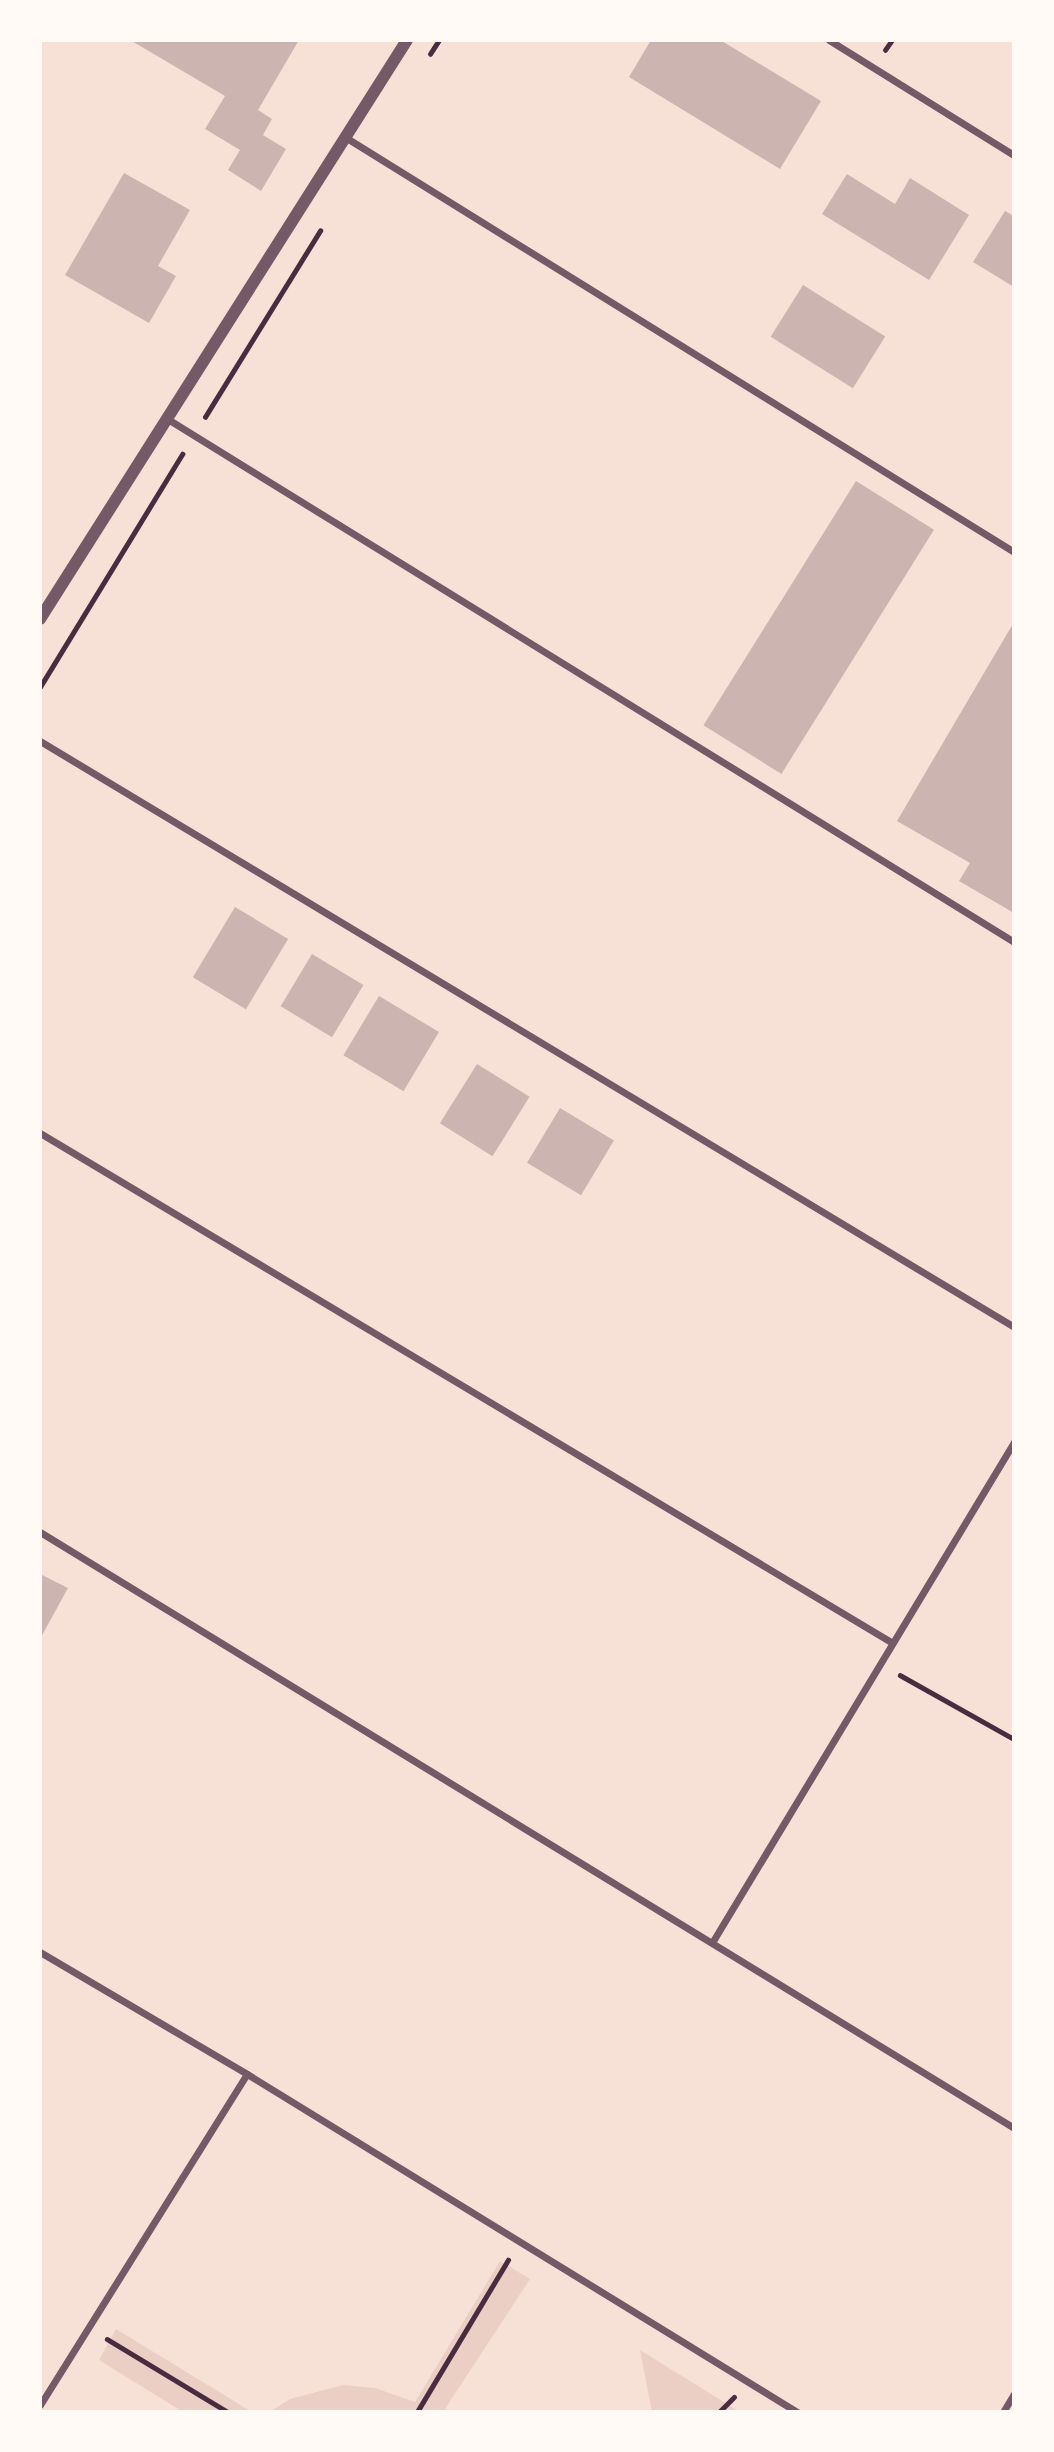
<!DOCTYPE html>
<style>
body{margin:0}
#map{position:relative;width:1054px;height:2452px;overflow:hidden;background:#f7e1d7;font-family:Barlow,sans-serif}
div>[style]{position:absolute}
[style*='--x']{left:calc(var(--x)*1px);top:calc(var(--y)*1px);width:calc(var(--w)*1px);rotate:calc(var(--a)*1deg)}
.green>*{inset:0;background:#ebcfc5}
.building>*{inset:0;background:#ccb4b1;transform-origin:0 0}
.path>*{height:4.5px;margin:-2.25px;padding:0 2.25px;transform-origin:2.25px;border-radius:2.25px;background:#4a2c40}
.minor>*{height:7px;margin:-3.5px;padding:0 3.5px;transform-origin:3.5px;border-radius:3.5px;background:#755966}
.tertiary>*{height:12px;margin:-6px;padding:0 6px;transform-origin:6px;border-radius:6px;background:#755966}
span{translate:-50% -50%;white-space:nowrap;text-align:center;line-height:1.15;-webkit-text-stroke:7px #fffaf5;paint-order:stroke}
.frame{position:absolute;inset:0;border:42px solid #fffaf5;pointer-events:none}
</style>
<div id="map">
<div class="green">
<i style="clip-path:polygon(500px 2261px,530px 2279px,443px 2412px,270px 2412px,290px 2399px,343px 2385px,375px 2388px,415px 2402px)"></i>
<i style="clip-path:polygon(116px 2329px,252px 2412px,183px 2412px,99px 2360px)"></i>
<i style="clip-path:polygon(640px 2350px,740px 2412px,652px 2412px)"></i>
</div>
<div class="building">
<i style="clip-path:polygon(130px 40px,299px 40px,258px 110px,272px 119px,263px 135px,286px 149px,261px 191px,228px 170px,240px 150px,205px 129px,225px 96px)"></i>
<i style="clip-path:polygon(651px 40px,720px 40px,821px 101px,780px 169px,629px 77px)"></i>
<i style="clip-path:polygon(124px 173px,190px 210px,158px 266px,176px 276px,149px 323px,65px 275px)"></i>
<i style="clip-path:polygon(847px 174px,895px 204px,910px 178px,969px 215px,929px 280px,822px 214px)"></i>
<i style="clip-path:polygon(1005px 211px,1014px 216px,1014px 287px,973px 262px)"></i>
<i style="left:803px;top:285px;width:97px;height:61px;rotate:32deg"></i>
<i style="left:856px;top:481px;width:92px;height:288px;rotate:32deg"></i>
<i style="clip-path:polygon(1014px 622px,1014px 913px,959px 881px,970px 863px,897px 821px)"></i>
<i style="left:235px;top:907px;width:62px;height:82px;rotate:31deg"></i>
<i style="left:312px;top:954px;width:60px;height:61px;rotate:31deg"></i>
<i style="left:379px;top:996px;width:70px;height:69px;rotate:31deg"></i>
<i style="left:477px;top:1064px;width:62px;height:70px;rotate:32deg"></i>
<i style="left:560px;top:1108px;width:63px;height:64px;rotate:31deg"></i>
<i style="clip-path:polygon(40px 1574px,68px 1588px,40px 1639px)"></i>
</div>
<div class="path">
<i style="--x:885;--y:50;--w:12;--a:-55"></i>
<i style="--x:430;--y:54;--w:17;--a:-57"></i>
<i style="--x:205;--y:417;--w:219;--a:-58.3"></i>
<i style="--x:40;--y:687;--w:273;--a:-58.6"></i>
<i style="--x:900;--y:1675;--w:131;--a:29.3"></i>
<i style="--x:107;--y:2339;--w:141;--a:31.1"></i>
<i style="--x:417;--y:2412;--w:177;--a:-59.1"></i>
<i style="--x:719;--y:2412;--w:21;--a:-45"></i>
</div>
<div class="minor">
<i style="--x:829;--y:40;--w:218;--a:31.9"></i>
<i style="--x:345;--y:137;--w:787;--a:31.81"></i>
<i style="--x:166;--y:418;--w:997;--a:31.71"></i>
<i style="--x:40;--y:741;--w:1137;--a:31.03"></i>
<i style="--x:40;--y:1133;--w:992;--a:30.88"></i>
<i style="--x:40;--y:1532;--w:1142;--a:31.46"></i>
<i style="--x:713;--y:1941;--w:583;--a:-58.9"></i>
<i style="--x:40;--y:1952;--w:240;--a:30.5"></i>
<i style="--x:247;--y:2074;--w:646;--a:31.57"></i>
<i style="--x:40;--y:2405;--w:390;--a:-58"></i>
<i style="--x:1003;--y:2412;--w:21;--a:-59"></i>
</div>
<div class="tertiary">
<i style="--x:40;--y:619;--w:686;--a:-57.63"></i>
</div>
<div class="frame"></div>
</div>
